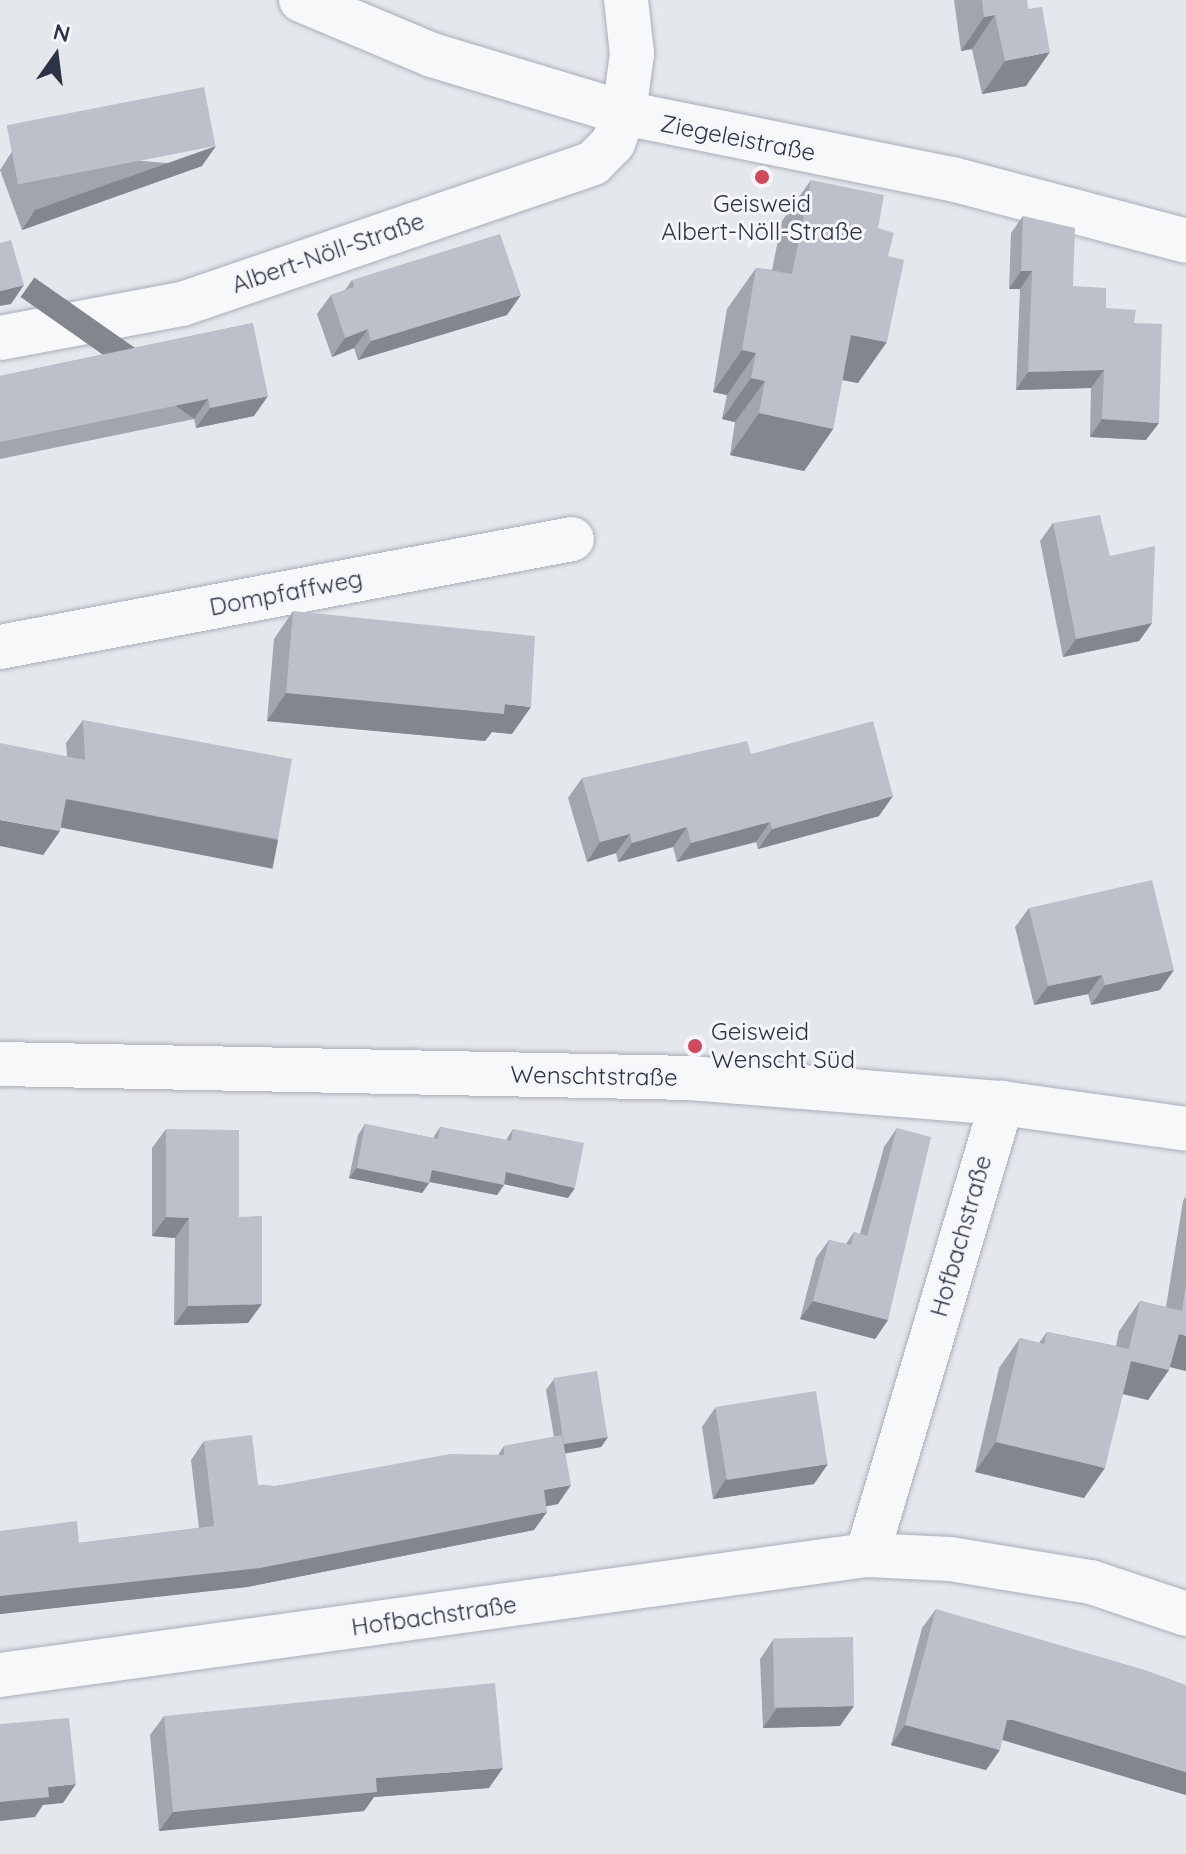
<!DOCTYPE html>
<meta charset="utf-8">
<style>
body{margin:0}
#map{position:relative;width:1186px;height:1854px;overflow:hidden;background:#e4e7ec;font-family:Quicksand,sans-serif}
div>[style]{position:absolute}
[style*='--x']{left:calc(var(--x)*1px);top:calc(var(--y)*1px);width:calc(var(--w)*1px);rotate:calc(var(--a)*1deg)}
.roads{filter:drop-shadow(0 0 2px #a9aeb7) drop-shadow(0 0 2px #a9aeb7)}
.minor>*{height:44px;margin:-22px;padding:0 22px;transform-origin:22px;border-radius:22px;background:#f7f8fa}
.wall>*{inset:0;background:#a1a5ae}
.shaded-wall>*{inset:0;background:#83868d;transform-origin:0 0}
.building>*{inset:0;background:#bbc0ca;transform-origin:0 0}
.dots>*{width:22px;height:22px;translate:-50% -50%;box-sizing:border-box;border:4px solid #f4f6f9;border-radius:50%}
span{translate:-50% -50%;white-space:nowrap;text-align:center;line-height:1.15;-webkit-text-stroke:6px #f4f6f9;paint-order:stroke}
.street-label{font-size:24px;color:#2b3445}
.poi-label{font-size:24px;color:#2b3445}
.left{translate:0 -50%;text-align:left}
.north{position:absolute;left:16px;top:16px;width:80px;height:80px;-webkit-text-stroke:6px #f4f6f9;paint-order:stroke;rotate:14deg;font-size:22px;font-weight:700;line-height:32px;text-align:center;color:#2b3445}
.north::after{content:'';display:block;margin:auto;width:28px;height:36px;background:#2b3445;clip-path:polygon(50% 0,100% 100%,50% 72%,0 100%)}
</style>
<div id="map">
<div class="roads">
<div class="minor">
<i style="--x:301;--y:0;--w:142;--a:22.8"></i>
<i style="--x:432;--y:55;--w:201;--a:16.8"></i>
<i style="--x:624;--y:113;--w:335;--a:11.4"></i>
<i style="--x:952;--y:179;--w:242;--a:14.8"></i>
<i style="--x:0;--y:338;--w:185;--a:-10.6"></i>
<i style="--x:182;--y:304;--w:435;--a:-18.9"></i>
<i style="--x:593;--y:163;--w:28;--a:-45"></i>
<i style="--x:613;--y:143;--w:32;--a:-70"></i>
<i style="--x:624;--y:113;--w:60;--a:-82.3"></i>
<i style="--x:632;--y:54;--w:54;--a:-96.3"></i>
<i style="--x:0;--y:647;--w:582;--a:-10.69"></i>
<i style="--x:0;--y:1064;--w:690;--a:1.16"></i>
<i style="--x:690;--y:1078;--w:313;--a:4.6"></i>
<i style="--x:1002;--y:1103;--w:186;--a:8"></i>
<i style="--x:867;--y:1555;--w:472;--a:-73.4"></i>
<i style="--x:0;--y:1675;--w:875;--a:-7.88"></i>
<i style="--x:867;--y:1555;--w:83;--a:2.8"></i>
<i style="--x:950;--y:1559;--w:143;--a:9.3"></i>
<i style="--x:1091;--y:1582;--w:100;--a:18.6"></i>
</div>
</div>
<div class="wall">
<i style="clip-path:polygon(954px 0,1027px 0,1026px 86px,982px 94px,972px 49px,961px 51px)"></i>
<i style="clip-path:polygon(13px 150px,202px 166px,22px 230px,0 170px)"></i>
<i style="clip-path:polygon(811px 180px,878px 228px,858px 383px,842px 380px,833px 429px,804px 471px,730px 455px,735px 422px,722px 419px,727px 395px,713px 392px,727px 309px,756px 268px,772px 270px,782px 221px)"></i>
<i style="clip-path:polygon(1023px 216px,1073px 286px,1106px 308px,1134px 323px,1146px 440px,1090px 437px,1091px 388px,1016px 390px,1020px 289px,1009px 289px,1011px 233px)"></i>
<i style="clip-path:polygon(352px 280px,507px 315px,358px 360px,354px 348px,332px 357px,317px 314px,331px 295px,345px 290px)"></i>
<i style="clip-path:polygon(253px 323px,254px 416px,196px 428px,194px 419px,0 459px,0 376px)"></i>
<i style="clip-path:polygon(1053px 523px,1110px 556px,1152px 623px,1139px 641px,1063px 657px,1040px 541px)"></i>
<i style="clip-path:polygon(293px 611px,512px 734px,492px 732px,485px 741px,267px 721px,274px 639px)"></i>
<i style="clip-path:polygon(83px 720px,278px 839px,261px 862px,61px 824px,60px 831px,43px 855px,67px 756px,66px 743px)"></i>
<i style="clip-path:polygon(751px 754px,879px 816px,758px 849px,756px 842px,677px 862px,673px 847px,618px 862px,616px 853px,587px 862px,568px 798px,582px 778px)"></i>
<i style="clip-path:polygon(1029px 908px,1160px 990px,1091px 1005px,1088px 994px,1034px 1005px,1015px 927px)"></i>
<i style="clip-path:polygon(365px 1124px,433px 1138px,440px 1127px,506px 1140px,513px 1129px,568px 1198px,504px 1184px,497px 1195px,430px 1182px,422px 1193px,349px 1178px,358px 1135px)"></i>
<i style="clip-path:polygon(897px 1128px,888px 1320px,875px 1339px,800px 1319px,816px 1258px,829px 1240px,846px 1244px,854px 1232px,860px 1234px,884px 1147px)"></i>
<i style="clip-path:polygon(166px 1129px,239px 1217px,248px 1323px,174px 1325px,175px 1238px,152px 1236px,152px 1148px)"></i>
<i style="clip-path:polygon(1186px 1196px,1186px 1371px,1170px 1367px,1148px 1400px,1123px 1394px,1084px 1498px,975px 1472px,999px 1368px,1020px 1338px,1039px 1343px,1047px 1332px,1116px 1346px,1119px 1331px,1140px 1301px,1166px 1307px,1183px 1201px)"></i>
<i style="clip-path:polygon(554px 1379px,608px 1437px,601px 1447px,565px 1453px,558px 1504px,547px 1506px,534px 1530px,247px 1587px,0 1614px,0 1531px,79px 1543px,199px 1528px,191px 1460px,204px 1441px,258px 1485px,275px 1486px,498px 1455px,504px 1446px,554px 1437px,546px 1390px)"></i>
<i style="clip-path:polygon(715px 1408px,814px 1484px,713px 1499px,702px 1427px)"></i>
<i style="clip-path:polygon(936px 1609px,1186px 1795px,1002px 1740px,986px 1770px,891px 1745px,922px 1628px)"></i>
<i style="clip-path:polygon(773px 1640px,840px 1726px,763px 1728px,760px 1659px)"></i>
<i style="clip-path:polygon(164px 1716px,489px 1788px,374px 1797px,364px 1811px,159px 1831px,150px 1735px)"></i>
</div>
<div class="shaded-wall">
<i style="clip-path:polygon(995px 15px,972px 49px,961px 51px,984px 17px)"></i>
<i style="clip-path:polygon(1050px 52px,1026px 86px,982px 94px,1005px 61px)"></i>
<i style="clip-path:polygon(216px 146px,202px 166px,22px 230px,35px 210px)"></i>
<i style="clip-path:polygon(1021px 271px,1032px 271px,1020px 289px,1009px 289px)"></i>
<i style="clip-path:polygon(24px 285px,11px 304px,0 306px,0 291px)"></i>
<i style="clip-path:polygon(521px 295px,507px 315px,358px 360px,371px 341px)"></i>
<i style="clip-path:polygon(368px 329px,354px 348px,332px 357px,345px 338px)"></i>
<i style="clip-path:polygon(851px 335px,887px 342px,858px 383px,822px 376px)"></i>
<i style="clip-path:polygon(742px 350px,756px 353px,727px 395px,713px 392px)"></i>
<i style="clip-path:polygon(1104px 370px,1091px 388px,1016px 390px,1028px 372px)"></i>
<i style="clip-path:polygon(751px 378px,765px 381px,735px 422px,722px 419px)"></i>
<i style="clip-path:polygon(268px 396px,254px 416px,196px 428px,210px 408px)"></i>
<i style="left:208px;top:399px;width:24px;height:212px;rotate:125deg"></i>
<i style="clip-path:polygon(759px 413px,833px 429px,804px 471px,730px 455px)"></i>
<i style="clip-path:polygon(1102px 419px,1159px 423px,1146px 440px,1090px 437px)"></i>
<i style="clip-path:polygon(1152px 623px,1139px 641px,1063px 657px,1076px 639px)"></i>
<i style="clip-path:polygon(286px 693px,505px 704px,531px 707px,512px 734px,492px 732px,485px 741px,267px 721px)"></i>
<i style="clip-path:polygon(893px 796px,879px 816px,758px 849px,772px 829px)"></i>
<i style="left:66px;top:799px;width:216px;height:29px;rotate:11deg"></i>
<i style="clip-path:polygon(0 820px,60px 831px,43px 855px,0 846px)"></i>
<i style="clip-path:polygon(770px 822px,756px 842px,677px 862px,691px 843px)"></i>
<i style="clip-path:polygon(687px 827px,673px 847px,618px 862px,632px 843px)"></i>
<i style="clip-path:polygon(630px 834px,616px 853px,587px 862px,600px 842px)"></i>
<i style="clip-path:polygon(1174px 970px,1160px 990px,1091px 1005px,1105px 985px)"></i>
<i style="clip-path:polygon(1102px 975px,1088px 994px,1034px 1005px,1048px 986px)"></i>
<i style="clip-path:polygon(357px 1168px,429px 1183px,422px 1193px,349px 1178px)"></i>
<i style="clip-path:polygon(432px 1170px,504px 1185px,497px 1195px,425px 1181px)"></i>
<i style="clip-path:polygon(506px 1172px,575px 1188px,568px 1198px,499px 1183px)"></i>
<i style="clip-path:polygon(166px 1217px,189px 1218px,175px 1238px,152px 1236px)"></i>
<i style="clip-path:polygon(813px 1301px,888px 1320px,875px 1339px,800px 1319px)"></i>
<i style="clip-path:polygon(262px 1304px,248px 1323px,174px 1325px,188px 1306px)"></i>
<i style="clip-path:polygon(1179px 1334px,1186px 1336px,1186px 1371px,1158px 1364px)"></i>
<i style="clip-path:polygon(1131px 1361px,1169px 1370px,1148px 1400px,1110px 1391px)"></i>
<i style="clip-path:polygon(608px 1437px,601px 1447px,557px 1455px,564px 1444px)"></i>
<i style="clip-path:polygon(996px 1442px,1105px 1468px,1084px 1498px,975px 1472px)"></i>
<i style="clip-path:polygon(828px 1464px,814px 1484px,713px 1499px,726px 1479px)"></i>
<i style="clip-path:polygon(571px 1485px,558px 1504px,531px 1509px,544px 1490px)"></i>
<i style="clip-path:polygon(547px 1512px,534px 1530px,247px 1587px,0 1614px,0 1596px)"></i>
<i style="clip-path:polygon(854px 1706px,840px 1726px,763px 1728px,777px 1708px)"></i>
<i style="clip-path:polygon(1007px 1720px,1013px 1720px,1186px 1772px,1186px 1795px,1000px 1739px)"></i>
<i style="clip-path:polygon(905px 1725px,1000px 1750px,986px 1770px,891px 1745px)"></i>
<i style="clip-path:polygon(503px 1768px,489px 1788px,374px 1797px,364px 1811px,159px 1831px,173px 1812px,376px 1778px)"></i>
<i style="clip-path:polygon(76px 1784px,63px 1803px,43px 1805px,35px 1817px,0 1821px,0 1802px,48px 1787px)"></i>
</div>
<div class="building">
<i style="clip-path:polygon(982px 0,1027px 0,1028px 9px,1042px 7px,1050px 52px,1005px 61px,995px 15px,984px 17px)"></i>
<i style="left:204px;top:87px;width:60px;height:201px;rotate:79deg"></i>
<i style="clip-path:polygon(811px 180px,884px 195px,878px 228px,894px 233px,888px 256px,904px 260px,887px 342px,851px 335px,833px 429px,759px 413px,765px 381px,751px 378px,756px 353px,742px 350px,756px 268px,792px 274px)"></i>
<i style="clip-path:polygon(1023px 216px,1075px 228px,1073px 286px,1106px 288px,1106px 308px,1136px 310px,1134px 323px,1162px 324px,1159px 423px,1102px 419px,1104px 370px,1028px 372px,1032px 271px,1021px 271px)"></i>
<i style="clip-path:polygon(500px 234px,521px 295px,371px 341px,368px 329px,345px 338px,331px 295px,354px 287px,352px 280px)"></i>
<i style="clip-path:polygon(11px 240px,24px 285px,0 291px,0 243px)"></i>
<i style="clip-path:polygon(253px 323px,268px 396px,210px 408px,208px 399px,0 442px,0 376px)"></i>
<i style="clip-path:polygon(1100px 515px,1110px 556px,1155px 546px,1152px 623px,1076px 639px,1053px 523px)"></i>
<i style="clip-path:polygon(293px 611px,535px 636px,531px 707px,505px 704px,504px 714px,286px 693px)"></i>
<i style="clip-path:polygon(83px 720px,292px 759px,278px 839px,66px 799px,60px 831px,0 820px,0 743px,85px 760px)"></i>
<i style="clip-path:polygon(873px 721px,893px 796px,772px 829px,770px 822px,691px 843px,687px 827px,632px 843px,630px 834px,600px 842px,582px 778px,747px 741px,751px 754px)"></i>
<i style="clip-path:polygon(1152px 880px,1174px 970px,1105px 985px,1102px 975px,1048px 986px,1029px 908px)"></i>
<i style="clip-path:polygon(365px 1124px,438px 1139px,440px 1127px,511px 1141px,513px 1129px,584px 1143px,575px 1188px,506px 1172px,504px 1185px,432px 1170px,429px 1183px,357px 1168px)"></i>
<i style="clip-path:polygon(897px 1128px,931px 1137px,888px 1320px,813px 1301px,829px 1240px,851px 1245px,854px 1232px,867px 1236px)"></i>
<i style="clip-path:polygon(166px 1129px,239px 1130px,239px 1217px,262px 1216px,262px 1304px,188px 1306px,189px 1218px,166px 1217px)"></i>
<i style="clip-path:polygon(1186px 1283px,1186px 1336px,1179px 1334px,1169px 1370px,1131px 1361px,1105px 1468px,996px 1442px,1020px 1338px,1044px 1344px,1047px 1332px,1129px 1349px,1140px 1301px,1182px 1311px)"></i>
<i style="left:597px;top:1371px;width:67px;height:44px;rotate:81deg"></i>
<i style="left:816px;top:1391px;width:74px;height:102px;rotate:81deg"></i>
<i style="clip-path:polygon(252px 1435px,258px 1485px,275px 1486px,450px 1454px,504px 1455px,504px 1446px,562px 1435px,571px 1485px,544px 1490px,547px 1512px,260px 1568px,0 1596px,0 1531px,77px 1521px,79px 1543px,214px 1526px,204px 1441px)"></i>
<i style="clip-path:polygon(936px 1609px,1145px 1670px,1186px 1685px,1186px 1772px,1013px 1720px,1007px 1720px,1000px 1750px,905px 1725px)"></i>
<i style="left:853px;top:1637px;width:69px;height:80px;rotate:89deg"></i>
<i style="clip-path:polygon(495px 1683px,503px 1768px,376px 1778px,377px 1792px,173px 1812px,164px 1716px)"></i>
<i style="clip-path:polygon(69px 1718px,76px 1784px,48px 1787px,49px 1797px,0 1802px,0 1724px)"></i>
</div>
<div class="dots">
<i style="left:762px;top:177px;background:#d1495b"></i>
<i style="left:695px;top:1046px;background:#d1495b"></i>
</div>
<div class="street-label">
<span style="left:738px;top:138px;rotate:11deg">Ziegeleistraße</span>
<span style="left:328px;top:253px;rotate:-19deg">Albert-Nöll-Straße</span>
<span style="left:286px;top:593px;rotate:-11deg">Dompfaffweg</span>
<span style="left:594px;top:1076px;rotate:1deg">Wenschtstraße</span>
<span style="left:961px;top:1236px;rotate:-74deg">Hofbachstraße</span>
<span style="left:434px;top:1616px;rotate:-8deg">Hofbachstraße</span>
</div>
<div class="poi-label">
<span style="left:762px;top:218px">Geisweid<br>Albert-Nöll-Straße</span>
<span class="left" style="left:711px;top:1046px">Geisweid<br>Wenscht Süd</span>
</div>
<div class="north">N</div>
</div>
